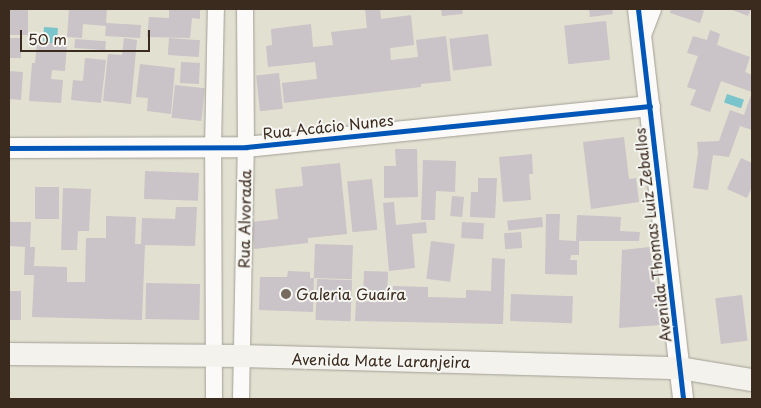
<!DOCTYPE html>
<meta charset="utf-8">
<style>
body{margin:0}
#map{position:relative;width:761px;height:408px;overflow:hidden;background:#e2e0d1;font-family:"Playpen Sans",sans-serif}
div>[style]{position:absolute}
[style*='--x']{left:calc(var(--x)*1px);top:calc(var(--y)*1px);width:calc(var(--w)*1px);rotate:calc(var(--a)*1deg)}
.water>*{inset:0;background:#7ac5cb;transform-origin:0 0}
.building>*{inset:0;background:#cac3c7;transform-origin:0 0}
.roads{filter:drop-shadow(0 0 1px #a29f95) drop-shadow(0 0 1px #a29f95)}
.minor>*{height:16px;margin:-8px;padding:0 8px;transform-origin:8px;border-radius:8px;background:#fbfaf8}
.tertiary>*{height:20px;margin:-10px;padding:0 10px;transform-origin:10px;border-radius:10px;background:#fbfaf8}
.secondary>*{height:22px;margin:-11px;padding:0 11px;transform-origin:11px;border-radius:11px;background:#f4f2ed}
.cycleway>*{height:5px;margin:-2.5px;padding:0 2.5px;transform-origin:2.5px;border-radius:2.5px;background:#0057b8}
.dots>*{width:14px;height:14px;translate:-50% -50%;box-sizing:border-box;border:2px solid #f6f6f2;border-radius:50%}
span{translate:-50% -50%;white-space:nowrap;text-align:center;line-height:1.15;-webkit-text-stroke:4px #f6f6f2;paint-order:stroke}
.street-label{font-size:15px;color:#3b2a1e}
.poi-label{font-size:15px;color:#3b2a1e}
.left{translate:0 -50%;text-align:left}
.frame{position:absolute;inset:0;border:10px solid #3b2a1e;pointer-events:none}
.scale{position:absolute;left:20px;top:30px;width:130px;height:22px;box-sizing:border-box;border:2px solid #3b2a1e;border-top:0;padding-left:6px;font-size:15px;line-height:18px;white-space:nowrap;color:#3b2a1e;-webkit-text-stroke:4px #f6f6f2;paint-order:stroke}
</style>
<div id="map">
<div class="water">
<i style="left:44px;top:27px;width:14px;height:16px;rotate:4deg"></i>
<i style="left:727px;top:94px;width:18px;height:9px;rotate:19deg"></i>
</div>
<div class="building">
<i style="left:9px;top:9px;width:19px;height:26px"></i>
<i style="clip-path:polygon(69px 9px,107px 9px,106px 23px,141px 25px,140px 38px,105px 36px,106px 26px,83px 24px,82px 38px,67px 37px)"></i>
<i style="clip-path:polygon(169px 9px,200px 9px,200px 19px,192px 18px,190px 38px,147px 37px,149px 17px,169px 18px)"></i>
<i style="clip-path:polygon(365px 9px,380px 9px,381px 19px,411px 15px,414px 45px,390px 48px,391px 60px,418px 57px,416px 40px,446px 36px,451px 81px,421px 84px,421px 87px,284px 103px,282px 83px,317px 79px,315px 62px,268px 67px,266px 46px,272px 45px,271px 29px,311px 24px,313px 47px,333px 45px,331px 32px,367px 28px)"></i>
<i style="clip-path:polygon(441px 9px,462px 9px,463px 14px,442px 16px)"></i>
<i style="clip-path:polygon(589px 9px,612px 9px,613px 14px,590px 17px)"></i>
<i style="clip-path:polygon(671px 9px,698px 9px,704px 11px,700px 23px,670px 13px)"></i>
<i style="clip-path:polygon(730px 9px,751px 9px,748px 16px)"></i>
<i style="left:606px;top:21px;width:39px;height:42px;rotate:84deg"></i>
<i style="clip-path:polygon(710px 30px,720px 34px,717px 45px,750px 57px,745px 72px,752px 75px,752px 92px,721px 81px,710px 112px,690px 105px,696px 90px,687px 87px,698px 56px,687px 53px,693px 36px,707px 40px)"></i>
<i style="left:488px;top:34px;width:32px;height:39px;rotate:83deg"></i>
<i style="left:9px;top:38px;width:12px;height:20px"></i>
<i style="clip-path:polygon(124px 38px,137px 40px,131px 104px,103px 101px,108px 54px,122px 55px)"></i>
<i style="left:169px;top:38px;width:31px;height:17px;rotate:4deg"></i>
<i style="left:75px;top:39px;width:31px;height:9px;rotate:4deg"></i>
<i style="clip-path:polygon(37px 42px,67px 44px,65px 71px,52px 70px,51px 79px,63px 80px,61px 103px,29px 101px,32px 63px,35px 63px)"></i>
<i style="clip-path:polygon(85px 58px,106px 60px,101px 103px,71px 100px,73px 80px,83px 81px)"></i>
<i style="left:181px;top:62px;width:19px;height:21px;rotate:3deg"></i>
<i style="clip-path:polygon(140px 64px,175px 68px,171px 114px,147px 111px,148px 98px,136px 97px)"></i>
<i style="clip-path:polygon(9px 71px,23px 72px,21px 100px,9px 99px)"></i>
<i style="left:279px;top:73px;width:36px;height:23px;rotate:84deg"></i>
<i style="left:175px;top:85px;width:30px;height:33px;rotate:6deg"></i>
<i style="clip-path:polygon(752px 92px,752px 130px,740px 126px,729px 157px,713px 155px,708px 190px,693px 188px,698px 153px,697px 142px,719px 141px,730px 110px,744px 115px)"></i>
<i style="clip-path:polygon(624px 137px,629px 179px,636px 178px,639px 202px,591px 209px,583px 142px)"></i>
<i style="clip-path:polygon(395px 149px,417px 149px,418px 197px,384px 198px,384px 166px,396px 166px)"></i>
<i style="clip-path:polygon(532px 154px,533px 174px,529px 174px,531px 200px,503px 202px,499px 157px)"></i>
<i style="clip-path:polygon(741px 158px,752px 163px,752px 187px,747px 198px,727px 189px)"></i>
<i style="clip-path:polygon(423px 160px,456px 161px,455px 192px,436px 191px,435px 220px,421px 220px)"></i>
<i style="clip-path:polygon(340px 163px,347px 234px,308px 238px,308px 243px,254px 249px,251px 222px,278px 219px,275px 189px,303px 186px,301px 167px)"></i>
<i style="left:145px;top:171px;width:54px;height:28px;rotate:2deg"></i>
<i style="clip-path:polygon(478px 178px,497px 178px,495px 218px,470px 217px,471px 192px,478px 192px)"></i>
<i style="left:372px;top:179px;width:51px;height:25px;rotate:84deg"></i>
<i style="left:35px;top:187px;width:24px;height:32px"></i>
<i style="clip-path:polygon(63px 188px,91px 189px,89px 231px,78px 231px,77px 250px,61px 250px)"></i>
<i style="left:452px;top:196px;width:12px;height:20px;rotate:5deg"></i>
<i style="clip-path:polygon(394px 202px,396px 225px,426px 222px,427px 233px,412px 234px,415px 268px,389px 271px,383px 203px)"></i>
<i style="clip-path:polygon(176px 207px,197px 207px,195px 246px,145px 245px,142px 320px,32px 317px,34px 275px,24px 275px,25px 247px,10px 246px,9px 218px,11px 222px,31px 222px,30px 247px,35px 247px,34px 266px,67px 267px,67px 282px,85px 282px,86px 238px,106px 238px,106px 216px,136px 217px,135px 244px,141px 244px,142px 218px,175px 219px)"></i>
<i style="clip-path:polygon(546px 214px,560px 214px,559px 240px,576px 241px,577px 215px,621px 217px,620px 231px,640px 232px,639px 241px,579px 241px,579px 255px,571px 255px,570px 260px,577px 260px,577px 275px,545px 274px)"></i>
<i style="left:542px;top:217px;width:10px;height:35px;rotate:84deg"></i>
<i style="left:462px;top:222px;width:22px;height:16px;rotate:3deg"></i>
<i style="left:521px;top:232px;width:16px;height:17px;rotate:86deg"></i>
<i style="left:431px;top:241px;width:24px;height:38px;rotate:7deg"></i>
<i style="left:315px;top:244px;width:38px;height:34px;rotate:2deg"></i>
<i style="clip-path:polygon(650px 247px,660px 325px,619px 328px,622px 250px)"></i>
<i style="clip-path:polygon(492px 258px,505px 259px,503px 324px,355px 321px,356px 301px,393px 302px,393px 286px,428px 287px,428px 297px,466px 298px,466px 290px,491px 291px)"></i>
<i style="clip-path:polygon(288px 271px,310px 272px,310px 278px,314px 278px,313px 312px,259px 310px,260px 277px,287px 277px)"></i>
<i style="left:364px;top:271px;width:24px;height:20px;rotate:2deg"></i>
<i style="left:317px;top:279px;width:35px;height:41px;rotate:2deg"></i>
<i style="left:146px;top:283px;width:54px;height:36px;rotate:1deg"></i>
<i style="left:9px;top:291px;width:12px;height:29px"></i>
<i style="left:511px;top:294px;width:62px;height:27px;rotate:2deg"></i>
<i style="left:742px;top:295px;width:46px;height:27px;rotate:83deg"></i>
</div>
<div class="roads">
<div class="minor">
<i style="--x:642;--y:38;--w:31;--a:-69"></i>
<i style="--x:214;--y:399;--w:252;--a:-90.2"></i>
<i style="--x:213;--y:147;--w:138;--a:-88.8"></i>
<i style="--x:241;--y:399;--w:252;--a:-88.9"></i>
<i style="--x:246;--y:147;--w:138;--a:-90.4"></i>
</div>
<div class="tertiary">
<i style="--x:638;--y:9;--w:393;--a:83.4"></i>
<i style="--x:9;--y:148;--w:237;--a:-0.2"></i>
<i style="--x:246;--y:147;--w:406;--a:-5.8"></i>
</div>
<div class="secondary">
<i style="--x:9;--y:354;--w:232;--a:0.5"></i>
<i style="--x:241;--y:356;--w:439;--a:1.6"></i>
<i style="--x:680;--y:368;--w:73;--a:9.5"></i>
</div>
</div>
<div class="cycleway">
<i style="--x:638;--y:9;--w:393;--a:83.4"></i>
<i style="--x:9;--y:148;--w:237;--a:-0.2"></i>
<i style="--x:246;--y:147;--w:406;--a:-5.8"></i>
</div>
<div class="dots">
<i style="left:286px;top:294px;background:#756a5d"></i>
</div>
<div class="street-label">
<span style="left:328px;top:126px;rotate:-6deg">Rua Acácio Nunes</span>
<span style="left:244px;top:219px;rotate:-89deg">Rua Alvorada</span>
<span style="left:652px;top:235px;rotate:-97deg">Avenida Thomas Luiz Zeballos</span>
<span style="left:381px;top:360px;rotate:1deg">Avenida Mate Laranjeira</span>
</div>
<div class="poi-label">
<span class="left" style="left:296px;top:294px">Galeria Guaíra</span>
</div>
<div class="frame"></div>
<div class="scale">50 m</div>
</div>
